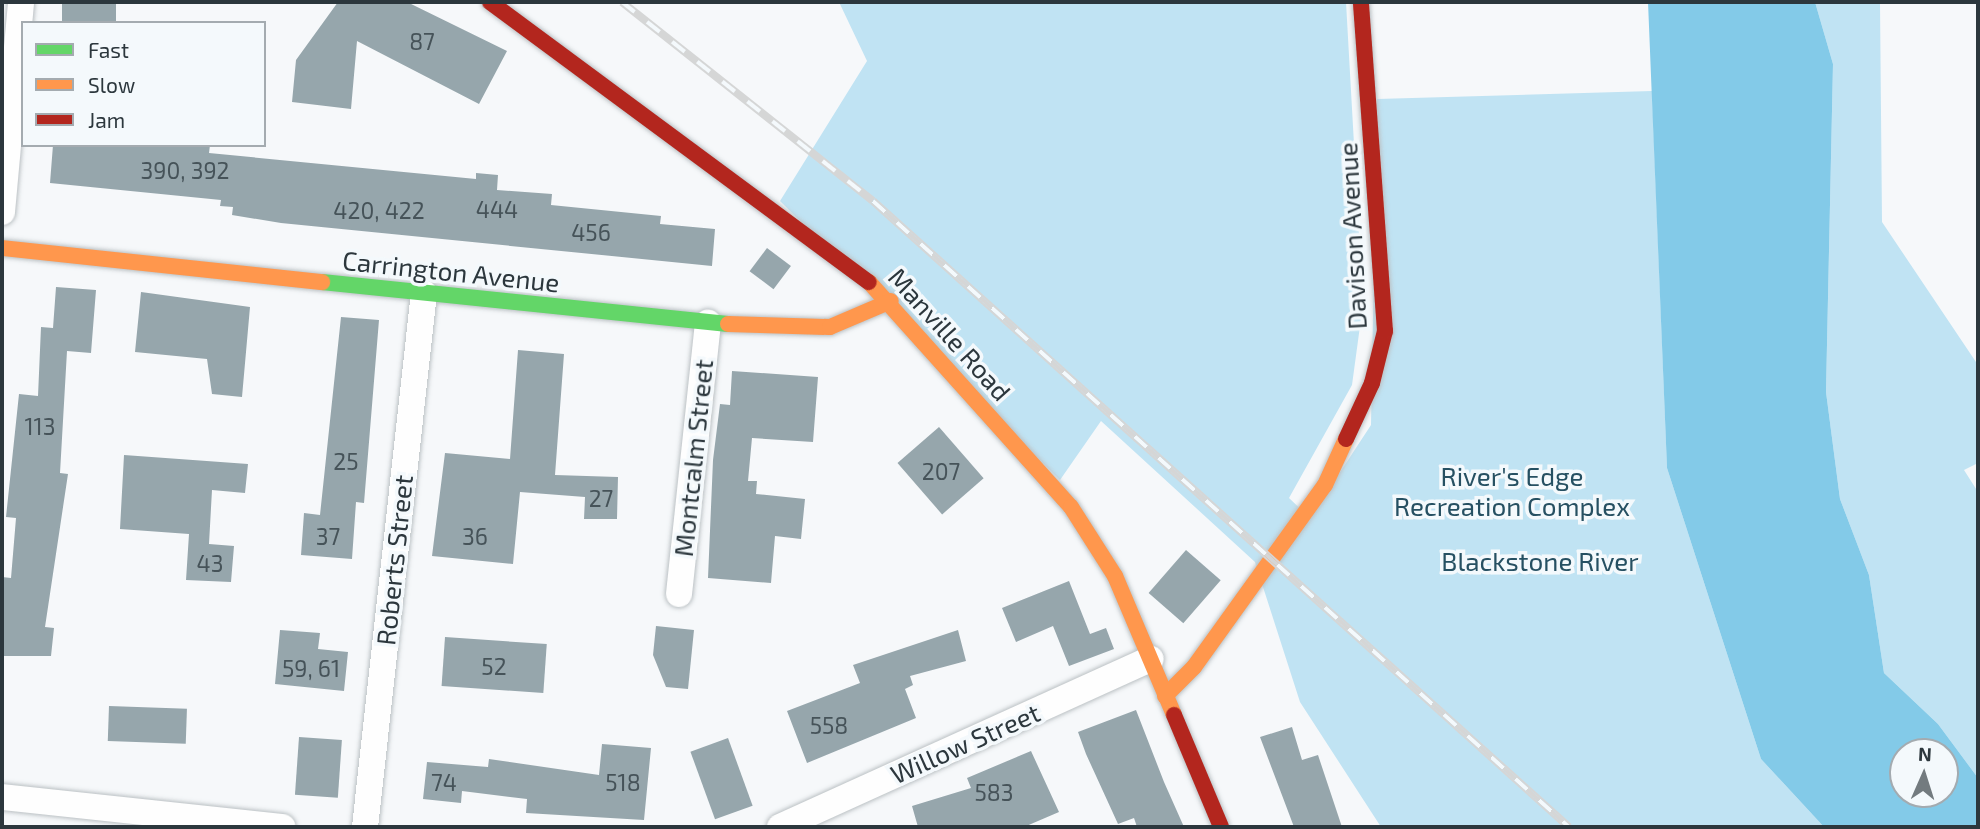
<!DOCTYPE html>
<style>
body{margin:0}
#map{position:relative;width:1980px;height:829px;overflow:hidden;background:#f6f8fa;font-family:"Exo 2",sans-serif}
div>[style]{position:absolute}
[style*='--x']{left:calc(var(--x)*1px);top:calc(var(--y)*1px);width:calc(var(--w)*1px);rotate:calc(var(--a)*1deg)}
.green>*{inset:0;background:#c0e3f3}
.water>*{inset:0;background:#83cae8}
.building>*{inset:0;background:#96a6ac;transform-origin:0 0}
.roads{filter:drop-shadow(0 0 2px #bbc1c4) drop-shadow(0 0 2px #bbc1c4)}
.street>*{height:26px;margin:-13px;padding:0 13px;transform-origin:13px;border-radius:13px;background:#fefefe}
.fast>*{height:16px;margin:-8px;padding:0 8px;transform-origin:8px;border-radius:8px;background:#63d668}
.slow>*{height:16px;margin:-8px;padding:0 8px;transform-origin:8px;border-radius:8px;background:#ff974d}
.jam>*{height:16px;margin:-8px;padding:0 8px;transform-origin:8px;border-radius:8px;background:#b3261e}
.rail>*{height:8px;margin-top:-4px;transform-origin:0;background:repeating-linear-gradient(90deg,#f4f9fc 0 16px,#d5d6d6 0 32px);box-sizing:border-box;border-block:2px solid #d5d6d6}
span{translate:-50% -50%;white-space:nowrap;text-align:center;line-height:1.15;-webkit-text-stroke:7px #f4f9fc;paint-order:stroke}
.number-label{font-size:23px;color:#465359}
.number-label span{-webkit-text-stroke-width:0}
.street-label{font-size:26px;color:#2c373d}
.park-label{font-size:26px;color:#265062}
.frame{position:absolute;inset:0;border:4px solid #2c373d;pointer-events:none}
.legend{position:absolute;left:21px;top:21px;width:245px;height:126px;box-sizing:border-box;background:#f4f9fc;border:2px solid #a4abb0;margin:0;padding:9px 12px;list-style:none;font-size:21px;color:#2c373d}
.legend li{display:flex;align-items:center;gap:14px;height:35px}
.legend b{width:35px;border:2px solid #a4abb0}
.north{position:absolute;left:1889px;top:738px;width:70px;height:70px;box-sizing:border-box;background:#f4f9fc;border:2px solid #a4abb0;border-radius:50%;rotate:3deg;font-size:19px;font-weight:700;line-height:28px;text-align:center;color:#2c373d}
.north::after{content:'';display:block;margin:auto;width:24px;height:32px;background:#737b7f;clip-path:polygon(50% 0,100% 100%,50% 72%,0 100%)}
</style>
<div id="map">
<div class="green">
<i style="clip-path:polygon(839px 2px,1346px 2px,1363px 304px,1352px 385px,1289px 498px,1310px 518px,1371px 425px,1377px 99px,1652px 91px,1667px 468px,1761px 759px,1824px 827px,1381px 827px,1300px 702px,1255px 562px,1101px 421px,1060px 480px,780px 201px,867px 61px)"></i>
<i style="clip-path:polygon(1815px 2px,1880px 2px,1882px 222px,1978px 365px,1978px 463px,1964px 470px,1978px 492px,1978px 778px,1938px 724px,1884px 673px,1869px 575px,1840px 499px,1826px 392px,1833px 64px)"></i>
</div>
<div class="water">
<i style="clip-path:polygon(evenodd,1648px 2px,1815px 2px,1833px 64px,1826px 392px,1840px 499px,1869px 575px,1884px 673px,1938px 724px,1978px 778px,1978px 827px,1824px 827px,1761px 759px,1667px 468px,1648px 2px,1903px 752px,1945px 752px,1945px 794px,1903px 794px,1903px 752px)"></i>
</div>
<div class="building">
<i style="left:62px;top:2px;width:54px;height:21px"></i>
<i style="clip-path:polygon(338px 2px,407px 2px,507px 51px,479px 104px,357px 41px,351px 109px,292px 102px,296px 60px)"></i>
<i style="clip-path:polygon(53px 145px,210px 145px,209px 153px,476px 179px,476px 173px,498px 175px,497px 190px,552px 194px,551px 205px,661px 216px,660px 224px,715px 229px,712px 266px,281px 223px,232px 215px,233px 207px,220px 206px,221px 200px,50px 183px)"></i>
<i style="left:767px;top:248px;width:30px;height:29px;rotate:37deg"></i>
<i style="clip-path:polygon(56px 287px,96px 290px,91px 353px,67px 351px,60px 473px,68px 474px,45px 627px,54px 628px,51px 656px,2px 656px,2px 577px,11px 578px,16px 518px,6px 517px,19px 394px,38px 396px,41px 327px,53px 328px)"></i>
<i style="clip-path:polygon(141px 292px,250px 307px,242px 397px,212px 394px,207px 359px,135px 352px)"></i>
<i style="clip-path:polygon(341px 317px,379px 320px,364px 503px,356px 502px,352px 559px,301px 555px,304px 513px,320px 515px)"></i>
<i style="clip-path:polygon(518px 350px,564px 354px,555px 475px,618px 477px,617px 519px,584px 519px,585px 497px,520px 492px,513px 564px,432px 556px,445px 453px,510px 459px)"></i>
<i style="clip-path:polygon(732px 371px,818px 377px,813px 442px,752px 438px,748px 481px,757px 481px,756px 494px,805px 499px,801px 539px,775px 536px,771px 583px,708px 578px,713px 460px,720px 404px,730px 405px)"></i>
<i style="left:939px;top:427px;width:68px;height:55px;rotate:49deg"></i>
<i style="clip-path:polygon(124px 455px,248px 464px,245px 493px,212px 490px,209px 544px,234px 546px,231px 582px,186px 580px,189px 534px,120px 529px)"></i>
<i style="left:1186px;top:550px;width:46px;height:57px;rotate:41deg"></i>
<i style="clip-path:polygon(1069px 581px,1090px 634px,1106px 628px,1114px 649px,1069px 666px,1053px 626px,1016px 642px,1002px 608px)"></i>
<i style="clip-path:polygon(656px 626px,694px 630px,688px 689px,666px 687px,653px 655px)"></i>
<i style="clip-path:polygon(280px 630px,320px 633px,318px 649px,348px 652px,344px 691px,275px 684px)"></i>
<i style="clip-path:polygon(958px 630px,966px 661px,910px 676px,913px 685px,905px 689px,916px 718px,807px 763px,787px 711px,860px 683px,853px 665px)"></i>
<i style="left:445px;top:637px;width:102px;height:49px;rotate:4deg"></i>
<i style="left:109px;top:706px;width:78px;height:35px;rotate:2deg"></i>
<i style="clip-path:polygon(1136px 710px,1164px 782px,1184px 827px,1137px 827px,1134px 818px,1118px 824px,1086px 754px,1078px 732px)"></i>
<i style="clip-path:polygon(1292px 727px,1302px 760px,1318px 755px,1342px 827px,1294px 827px,1260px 737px)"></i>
<i style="left:299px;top:737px;width:43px;height:58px;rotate:4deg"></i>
<i style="left:728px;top:738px;width:72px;height:40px;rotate:70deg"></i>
<i style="clip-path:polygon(602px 744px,651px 748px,644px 820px,526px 813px,527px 799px,462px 791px,461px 803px,423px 799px,427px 762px,488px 767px,489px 759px,599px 775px)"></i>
<i style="clip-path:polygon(1031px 751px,1059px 812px,1024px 827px,918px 827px,912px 806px,971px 788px,967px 778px)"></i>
</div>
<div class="roads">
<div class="street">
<i style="--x:2;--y:212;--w:211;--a:-84.8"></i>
<i style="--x:679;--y:594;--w:273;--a:-83.9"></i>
<i style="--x:2;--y:797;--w:282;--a:6.1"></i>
<i style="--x:365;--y:827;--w:537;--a:-83.7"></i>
<i style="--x:780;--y:827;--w:407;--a:-24.4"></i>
</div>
<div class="fast">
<i style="--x:322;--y:282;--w:408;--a:5.9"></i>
</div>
<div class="slow">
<i style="--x:2;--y:248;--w:322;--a:6.1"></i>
<i style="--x:869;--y:282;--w:302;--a:48.1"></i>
<i style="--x:1071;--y:507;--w:82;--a:57.5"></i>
<i style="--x:1115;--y:576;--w:151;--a:67"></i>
<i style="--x:728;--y:324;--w:102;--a:1.7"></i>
<i style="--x:830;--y:327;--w:66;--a:-23.1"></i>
<i style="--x:1165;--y:696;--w:41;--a:-45"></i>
<i style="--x:1194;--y:667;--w:224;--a:-54.3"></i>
<i style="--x:1325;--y:485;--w:51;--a:-65.5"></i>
</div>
<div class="jam">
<i style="--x:490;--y:2;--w:471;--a:36.5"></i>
<i style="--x:1346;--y:439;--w:62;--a:-65.1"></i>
<i style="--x:1372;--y:383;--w:54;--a:-76"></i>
<i style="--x:1385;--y:331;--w:330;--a:-94.2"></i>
<i style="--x:1174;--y:715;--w:121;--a:67.2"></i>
</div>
</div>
<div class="rail">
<i style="--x:622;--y:2;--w:320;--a:38.4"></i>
<i style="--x:873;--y:201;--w:936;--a:41.97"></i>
</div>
<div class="number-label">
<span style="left:422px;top:41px">87</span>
<span style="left:185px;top:170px">390, 392</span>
<span style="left:497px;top:209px">444</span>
<span style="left:379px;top:210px">420, 422</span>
<span style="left:591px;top:232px">456</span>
<span style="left:40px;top:426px">113</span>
<span style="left:346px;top:461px">25</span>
<span style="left:941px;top:471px">207</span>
<span style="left:601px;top:498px">27</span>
<span style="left:328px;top:536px">37</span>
<span style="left:475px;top:536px">36</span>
<span style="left:210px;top:563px">43</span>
<span style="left:494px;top:666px">52</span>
<span style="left:311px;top:668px">59, 61</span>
<span style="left:829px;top:725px">558</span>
<span style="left:444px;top:782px">74</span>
<span style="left:623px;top:782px">518</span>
<span style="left:994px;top:792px">583</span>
</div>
<div class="street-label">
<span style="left:1352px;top:236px;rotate:-93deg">Davison Avenue</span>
<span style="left:451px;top:271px;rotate:6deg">Carrington Avenue</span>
<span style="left:950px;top:334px;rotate:48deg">Manville Road</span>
<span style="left:693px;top:458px;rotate:-84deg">Montcalm Street</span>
<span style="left:394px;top:560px;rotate:-84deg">Roberts Street</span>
<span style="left:965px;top:743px;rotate:-24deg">Willow Street</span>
</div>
<div class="park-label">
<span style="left:1512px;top:491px">River's Edge<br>Recreation Complex</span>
<span style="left:1540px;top:561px">Blackstone River</span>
</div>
<div class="frame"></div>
<ul class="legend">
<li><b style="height:9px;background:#63d668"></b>Fast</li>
<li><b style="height:9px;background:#ff974d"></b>Slow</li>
<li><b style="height:9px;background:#b3261e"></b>Jam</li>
</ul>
<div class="north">N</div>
</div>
